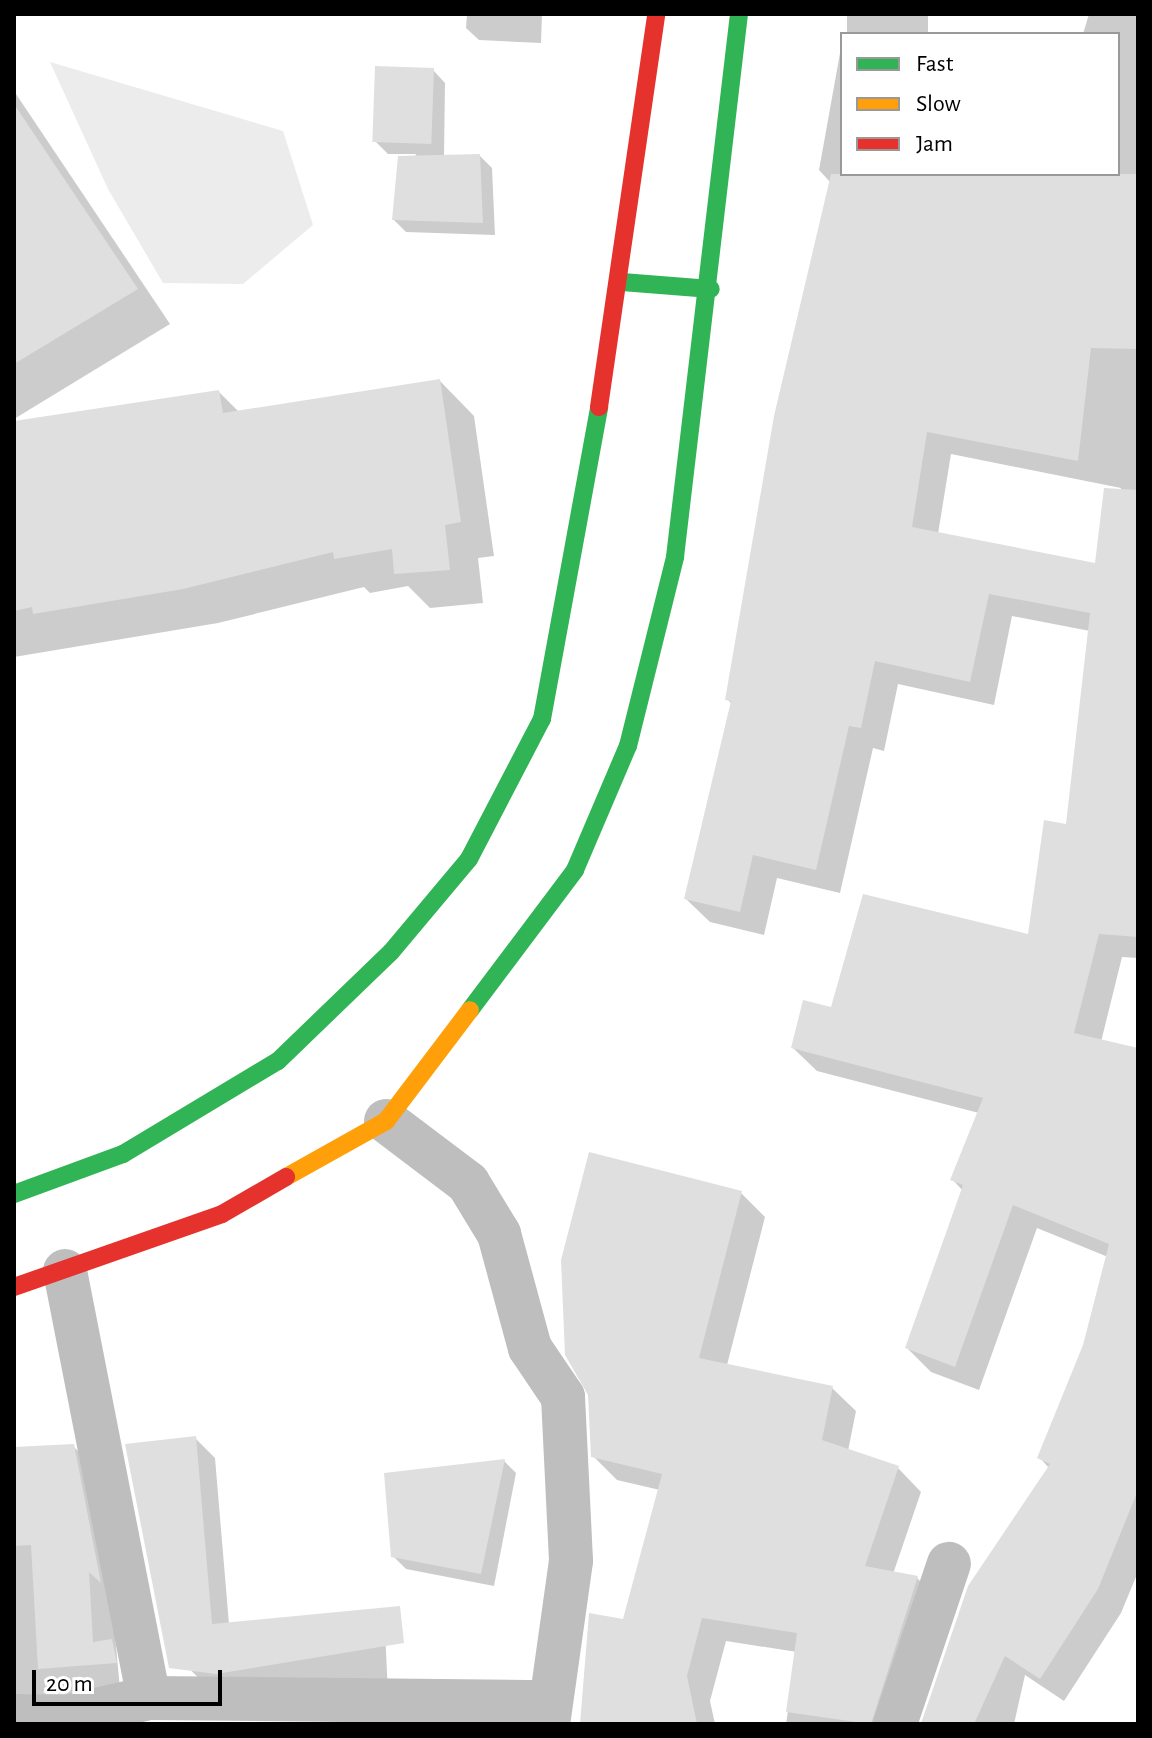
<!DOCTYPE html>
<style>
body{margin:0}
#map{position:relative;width:1152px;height:1738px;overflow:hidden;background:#fff;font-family:"Alegreya Sans",sans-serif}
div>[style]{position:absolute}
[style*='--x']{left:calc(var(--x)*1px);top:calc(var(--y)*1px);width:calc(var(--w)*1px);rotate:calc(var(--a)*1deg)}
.green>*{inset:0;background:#ececec}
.shadow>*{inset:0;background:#0003;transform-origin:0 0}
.building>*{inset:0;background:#dfdfdf;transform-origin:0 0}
.street>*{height:44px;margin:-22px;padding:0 22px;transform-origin:22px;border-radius:22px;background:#bebebe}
.fast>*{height:18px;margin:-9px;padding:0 9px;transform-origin:9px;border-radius:9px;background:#30b455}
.slow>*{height:18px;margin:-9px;padding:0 9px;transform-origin:9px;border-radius:9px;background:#ff9f0a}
.jam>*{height:18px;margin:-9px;padding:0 9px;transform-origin:9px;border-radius:9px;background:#e5322d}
span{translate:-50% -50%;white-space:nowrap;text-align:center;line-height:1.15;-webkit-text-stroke:8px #fff;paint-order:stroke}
.frame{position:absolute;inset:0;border:16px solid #000;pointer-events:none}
.legend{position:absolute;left:840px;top:32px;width:280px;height:144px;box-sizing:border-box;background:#fff;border:2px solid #999;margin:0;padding:10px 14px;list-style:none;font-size:24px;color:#000}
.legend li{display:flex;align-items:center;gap:16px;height:40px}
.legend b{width:40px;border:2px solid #999}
.scale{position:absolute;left:32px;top:1670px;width:190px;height:36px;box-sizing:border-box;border:4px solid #000;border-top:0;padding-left:10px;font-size:24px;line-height:28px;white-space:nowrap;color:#000;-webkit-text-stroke:6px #fff;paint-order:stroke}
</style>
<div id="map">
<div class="green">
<i style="clip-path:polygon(50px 62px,283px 131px,313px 225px,243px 284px,163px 283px,108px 189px)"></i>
</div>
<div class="shadow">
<i style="clip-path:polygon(467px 14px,542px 14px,541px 43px,479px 40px,466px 28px)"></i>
<i style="left:847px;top:14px;width:81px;height:20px"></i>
<i style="clip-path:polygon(evenodd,1089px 14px,1138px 14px,1138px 958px,1122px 957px,1101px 1042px,1138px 1050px,1138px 1572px,1121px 1613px,1064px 1701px,1025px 1675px,1014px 1724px,921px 1724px,970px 1587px,1049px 1468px,1040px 1458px,1085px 1345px,1108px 1257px,1037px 1228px,979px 1390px,931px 1372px,907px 1348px,963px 1191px,952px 1179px,979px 1113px,817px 1071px,793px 1048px,832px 1010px,1030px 937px,1067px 826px,1090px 631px,1012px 616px,994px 705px,898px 684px,884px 751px,873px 748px,840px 893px,777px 878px,764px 935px,710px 922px,686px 899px,732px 704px,727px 699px,831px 183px,819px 170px,842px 42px,842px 174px,1118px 174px,1118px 34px,1083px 34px,1089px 14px,951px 454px,1121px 488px,1104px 567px,938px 534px,951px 454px)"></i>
<i style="clip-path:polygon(433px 70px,445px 83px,444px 157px,480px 156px,492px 168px,495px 235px,406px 232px,394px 220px,416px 154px,388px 154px,375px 141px)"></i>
<i style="clip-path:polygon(14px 91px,170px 324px,14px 419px)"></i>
<i style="clip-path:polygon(440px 381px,474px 416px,494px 556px,478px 558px,483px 603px,430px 608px,408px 586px,370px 593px,364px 587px,218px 623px,14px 657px,14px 423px,219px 392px,239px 412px)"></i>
<i style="clip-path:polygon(741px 1193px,765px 1217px,727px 1365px,832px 1388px,856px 1411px,848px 1451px,898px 1468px,921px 1492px,893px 1574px,917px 1578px,941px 1602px,902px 1724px,786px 1724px,797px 1652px,726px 1641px,710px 1701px,715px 1724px,582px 1724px,591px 1616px,624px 1621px,660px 1490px,617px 1480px,593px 1456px)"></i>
<i style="clip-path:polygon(196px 1439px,215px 1458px,229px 1624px,385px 1630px,388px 1694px,213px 1692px,166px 1646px)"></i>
<i style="clip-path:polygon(73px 1446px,100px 1473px,122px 1711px,14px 1711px,14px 1449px)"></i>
<i style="clip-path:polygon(504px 1461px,516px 1473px,494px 1586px,406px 1569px,393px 1556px)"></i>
</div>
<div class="building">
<i style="left:375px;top:66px;width:59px;height:76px;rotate:2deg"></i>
<i style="clip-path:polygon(14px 104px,138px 289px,14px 364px)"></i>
<i style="clip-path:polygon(480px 154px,483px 223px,392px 220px,398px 156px)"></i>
<i style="clip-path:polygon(831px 174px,1138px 174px,1138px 349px,1091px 348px,1078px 461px,927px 432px,912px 527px,1095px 563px,1104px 488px,1138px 490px,1138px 937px,1099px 934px,1074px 1033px,1138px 1048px,1138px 1490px,1098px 1589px,1040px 1679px,1005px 1656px,974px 1724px,921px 1724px,968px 1586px,1050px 1464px,1037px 1458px,1083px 1345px,1109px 1244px,1013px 1205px,955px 1367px,905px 1348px,963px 1185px,950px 1180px,983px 1098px,791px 1048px,803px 1000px,831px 1007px,863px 894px,1028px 934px,1044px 820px,1066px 824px,1090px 613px,989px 594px,970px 682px,875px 661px,861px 728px,849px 726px,816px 870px,753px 855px,740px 912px,684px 899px,731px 701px,725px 700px,774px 416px)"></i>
<i style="clip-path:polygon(440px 379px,461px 522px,445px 525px,450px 570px,394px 574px,392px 549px,334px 559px,333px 552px,183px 589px,33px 614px,32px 607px,14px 611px,14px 421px,219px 390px,223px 413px)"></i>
<i style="clip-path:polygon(589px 1152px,742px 1191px,699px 1358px,833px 1386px,822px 1440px,899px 1466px,865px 1566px,918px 1576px,871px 1724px,786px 1712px,797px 1633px,702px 1618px,687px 1676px,697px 1724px,580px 1724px,589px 1613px,623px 1619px,662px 1474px,591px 1457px,588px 1395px,565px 1355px,561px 1260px)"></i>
<i style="clip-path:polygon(196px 1436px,212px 1624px,400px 1606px,404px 1643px,216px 1674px,169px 1668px,125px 1444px)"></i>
<i style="clip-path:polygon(74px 1444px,101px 1583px,89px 1572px,93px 1642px,112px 1639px,117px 1663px,38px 1669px,31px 1545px,14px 1546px,14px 1447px)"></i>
<i style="clip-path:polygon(505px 1459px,481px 1574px,391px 1557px,384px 1473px)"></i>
</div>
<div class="street">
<i style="--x:386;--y:1121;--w:103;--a:37.1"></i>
<i style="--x:468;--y:1183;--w:60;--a:58.7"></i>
<i style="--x:499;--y:1234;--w:118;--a:74.8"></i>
<i style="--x:530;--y:1348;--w:59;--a:56"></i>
<i style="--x:563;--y:1397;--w:164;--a:87.2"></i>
<i style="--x:571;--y:1561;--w:165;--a:98"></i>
<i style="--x:65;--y:1271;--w:435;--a:78.9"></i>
<i style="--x:149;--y:1698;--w:398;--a:0.6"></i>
<i style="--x:14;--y:1716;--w:52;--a:1.1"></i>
<i style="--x:66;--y:1724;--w:7;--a:-90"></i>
<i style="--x:66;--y:1717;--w:85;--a:-12.9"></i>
<i style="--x:895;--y:1724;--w:169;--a:-71.4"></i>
</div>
<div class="fast">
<i style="--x:622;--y:282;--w:89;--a:4.5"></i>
<i style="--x:470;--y:1010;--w:175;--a:-53.1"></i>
<i style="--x:575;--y:870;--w:135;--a:-66.9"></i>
<i style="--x:628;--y:746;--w:195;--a:-76"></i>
<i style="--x:675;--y:557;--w:547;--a:-83.28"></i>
<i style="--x:14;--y:1194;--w:116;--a:-20.2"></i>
<i style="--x:123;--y:1154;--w:181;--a:-31"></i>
<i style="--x:278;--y:1061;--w:157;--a:-44"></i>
<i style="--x:391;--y:952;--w:121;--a:-50"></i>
<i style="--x:469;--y:859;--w:158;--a:-62.5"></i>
<i style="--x:542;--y:719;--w:317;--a:-79.6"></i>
</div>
<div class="slow">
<i style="--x:286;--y:1177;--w:115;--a:-29.2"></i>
<i style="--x:386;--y:1121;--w:139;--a:-52.9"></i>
</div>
<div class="jam">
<i style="--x:599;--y:407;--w:397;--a:-81.7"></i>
<i style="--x:14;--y:1287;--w:220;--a:-19.3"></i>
<i style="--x:222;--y:1214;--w:74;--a:-30"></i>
</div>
<div class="frame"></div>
<ul class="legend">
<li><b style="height:10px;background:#30b455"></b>Fast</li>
<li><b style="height:10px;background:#ff9f0a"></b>Slow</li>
<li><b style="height:10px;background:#e5322d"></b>Jam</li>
</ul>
<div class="scale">20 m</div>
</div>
